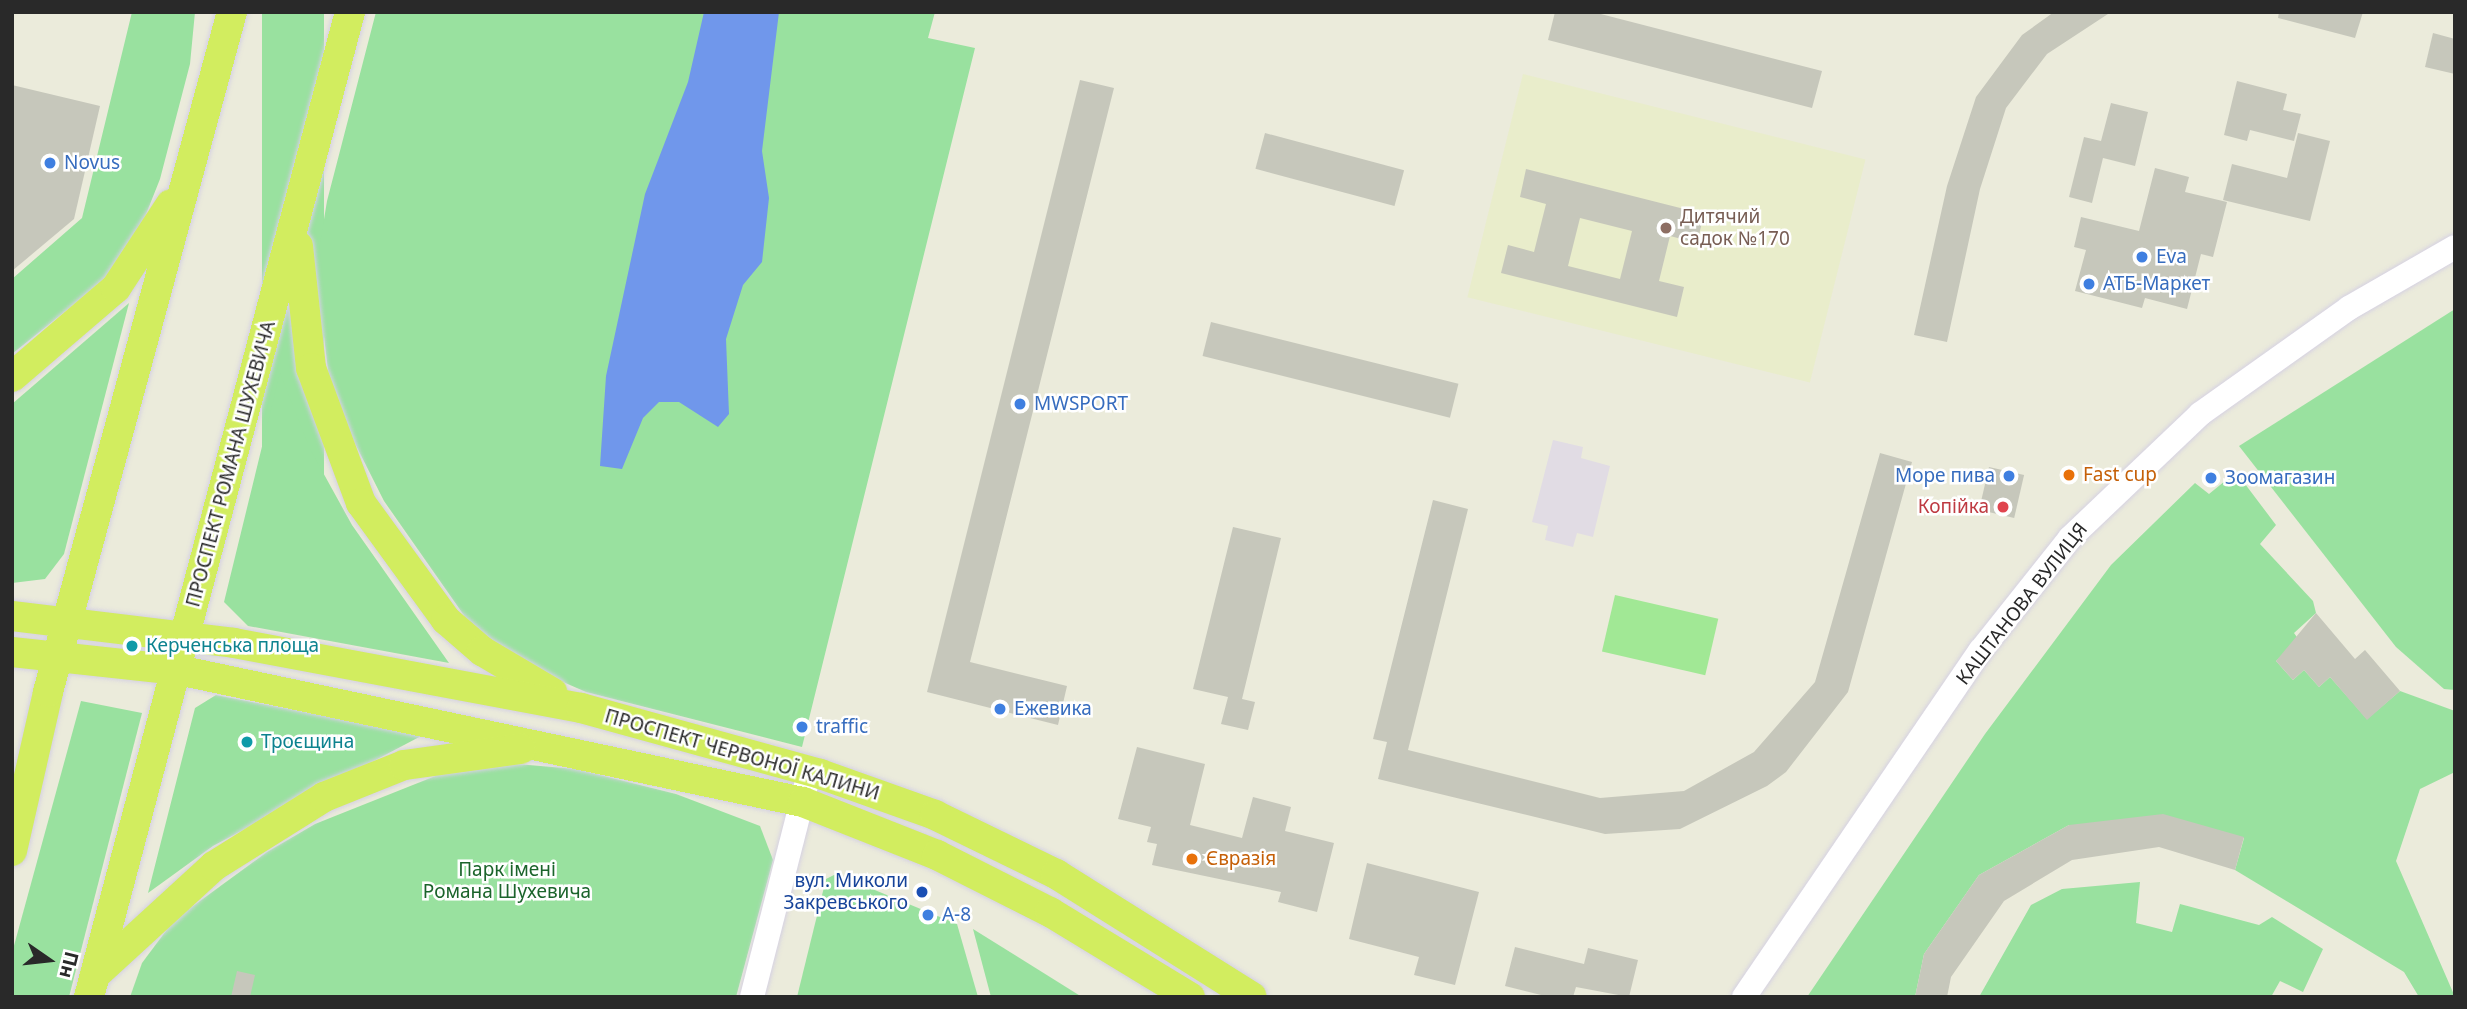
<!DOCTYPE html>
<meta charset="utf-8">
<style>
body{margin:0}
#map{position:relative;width:2467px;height:1009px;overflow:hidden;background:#ebebdb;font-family:"Noto Sans",sans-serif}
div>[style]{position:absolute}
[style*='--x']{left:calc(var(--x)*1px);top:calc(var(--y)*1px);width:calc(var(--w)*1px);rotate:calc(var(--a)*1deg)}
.industrial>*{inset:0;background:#e1dce4}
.education>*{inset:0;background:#e9edcb;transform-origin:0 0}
.green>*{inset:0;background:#99e19f;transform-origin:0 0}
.pitch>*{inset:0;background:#a1e895;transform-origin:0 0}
.water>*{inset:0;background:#7097eb}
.building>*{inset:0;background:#c6c7bb;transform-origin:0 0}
.roads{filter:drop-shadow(0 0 2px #d5d1e2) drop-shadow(0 0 2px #d5d1e2)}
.minor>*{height:24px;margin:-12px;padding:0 12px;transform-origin:12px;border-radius:12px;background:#fff}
.major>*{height:30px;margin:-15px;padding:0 15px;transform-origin:15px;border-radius:15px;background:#d2ed5f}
.dots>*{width:19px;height:19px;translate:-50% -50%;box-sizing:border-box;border:4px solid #fff;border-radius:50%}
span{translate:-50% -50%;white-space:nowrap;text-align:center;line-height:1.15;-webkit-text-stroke:5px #fff;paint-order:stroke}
.shop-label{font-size:19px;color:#366cbe}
.left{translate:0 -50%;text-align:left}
.right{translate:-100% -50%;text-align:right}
.education-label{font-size:19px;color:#785e54}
.street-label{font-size:19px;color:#292929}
.food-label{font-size:19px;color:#c56008}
.health-label{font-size:19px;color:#be3a42}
.culture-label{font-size:19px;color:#0d838f}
.park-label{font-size:19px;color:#1b642b}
.transit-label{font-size:19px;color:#164399}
.frame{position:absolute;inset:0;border:14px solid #292929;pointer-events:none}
.north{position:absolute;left:14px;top:925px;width:70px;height:70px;-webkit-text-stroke:5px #fff;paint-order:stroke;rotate:104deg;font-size:19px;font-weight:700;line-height:28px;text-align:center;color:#292929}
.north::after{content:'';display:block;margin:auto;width:24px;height:32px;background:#292929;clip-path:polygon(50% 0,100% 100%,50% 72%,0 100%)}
</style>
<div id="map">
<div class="industrial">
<i style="clip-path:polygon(1553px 440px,1583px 447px,1581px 458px,1610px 466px,1593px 537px,1577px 533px,1573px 547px,1545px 540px,1548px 526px,1532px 522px)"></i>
</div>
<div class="education">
<i style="left:1523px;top:74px;width:353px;height:230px;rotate:14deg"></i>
</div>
<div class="green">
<i style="clip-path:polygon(132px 12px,195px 12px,190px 64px,160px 179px,139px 232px,107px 278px,12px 354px,12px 279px,82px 218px)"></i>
<i style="left:262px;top:12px;width:62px;height:568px"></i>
<i style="clip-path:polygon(376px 12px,935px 12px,928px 38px,975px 48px,802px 747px,586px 692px,515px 661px,470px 624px,384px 501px,331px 396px,316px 268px,327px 201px)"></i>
<i style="clip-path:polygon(129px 303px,64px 554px,45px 579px,12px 583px,12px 404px)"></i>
<i style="clip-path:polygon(2455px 309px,2455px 690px,2444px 689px,2396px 647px,2239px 446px)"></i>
<i style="clip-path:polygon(280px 373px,310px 449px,352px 525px,449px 663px,248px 626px,224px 602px)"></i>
<i style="clip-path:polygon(2236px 472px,2276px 525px,2260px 544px,2313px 601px,2316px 613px,2294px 633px,2299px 640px,2276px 661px,2293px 680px,2304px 670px,2319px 687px,2330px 677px,2367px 719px,2400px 691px,2455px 711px,2455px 772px,2420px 789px,2396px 861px,2455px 997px,2419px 997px,2404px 972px,2235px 870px,2244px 838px,2069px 825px,1979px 875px,1924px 954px,1915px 997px,1807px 997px,1985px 734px,2111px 565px,2195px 483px,2209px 494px)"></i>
<i style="clip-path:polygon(216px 695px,423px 735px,213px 846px,148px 893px,195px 708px)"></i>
<i style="clip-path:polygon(81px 701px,142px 713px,69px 997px,12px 997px,12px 953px)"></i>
<i style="clip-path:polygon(505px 763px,576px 769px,676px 794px,760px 826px,773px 860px,736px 997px,130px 997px,142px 963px,174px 920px,267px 852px,315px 824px,443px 773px)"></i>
<i style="clip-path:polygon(836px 874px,957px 924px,978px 997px,797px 997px,826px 879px)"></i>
<i style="clip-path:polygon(2140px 882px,2136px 923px,2172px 932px,2180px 904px,2259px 925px,2272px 917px,2323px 949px,2303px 992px,2280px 981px,2271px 997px,1979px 997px,2031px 905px,2062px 889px)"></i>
<i style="clip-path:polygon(973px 929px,1082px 997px,991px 997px)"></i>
</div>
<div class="pitch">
<i style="left:1615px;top:595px;width:106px;height:58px;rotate:13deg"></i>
</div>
<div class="water">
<i style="clip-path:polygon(704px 12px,779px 12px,762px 151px,769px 198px,762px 262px,743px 285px,726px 339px,729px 414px,718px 427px,679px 402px,659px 402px,643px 418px,622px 469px,600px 466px,606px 376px,645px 194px,688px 82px)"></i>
</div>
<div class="building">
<i style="clip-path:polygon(1555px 12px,1593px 12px,1822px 71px,1812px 108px,1548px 40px)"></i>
<i style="clip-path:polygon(2054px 12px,2111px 12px,2047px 54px,2006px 108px,1980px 189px,1947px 342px,1914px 335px,1947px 186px,1976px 97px,2022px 35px)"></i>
<i style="clip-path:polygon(2279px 12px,2363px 12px,2355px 38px,2278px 18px)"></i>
<i style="clip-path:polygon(2433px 33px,2455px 39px,2455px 74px,2425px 67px)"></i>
<i style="clip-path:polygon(1080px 80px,1114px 88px,970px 662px,1067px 686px,1058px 725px,927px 692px)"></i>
<i style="clip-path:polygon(2237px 81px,2287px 94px,2283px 110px,2301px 114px,2294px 141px,2250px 130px,2247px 141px,2224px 135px)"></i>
<i style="clip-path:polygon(12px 85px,100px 106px,74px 219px,12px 271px)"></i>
<i style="clip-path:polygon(2111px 103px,2148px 112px,2135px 166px,2103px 158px,2092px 203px,2069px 197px,2084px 137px,2101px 141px)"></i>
<i style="left:1265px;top:133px;width:144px;height:37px;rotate:15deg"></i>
<i style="clip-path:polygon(2298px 133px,2330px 141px,2310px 221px,2223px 200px,2232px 164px,2287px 178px)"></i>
<i style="clip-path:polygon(2155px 168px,2189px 177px,2185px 192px,2227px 202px,2213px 257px,2201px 254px,2187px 309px,2145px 298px,2142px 308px,2075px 291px,2086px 250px,2074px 247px,2081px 217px,2139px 231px)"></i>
<i style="clip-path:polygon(evenodd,1526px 169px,1704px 214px,1697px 243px,1670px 236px,1659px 281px,1684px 287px,1677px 317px,1501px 273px,1508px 245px,1534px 252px,1546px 204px,1520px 197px,1526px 169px,1580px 218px,1632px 231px,1620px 279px,1568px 266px,1580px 218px)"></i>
<i style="left:1211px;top:322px;width:255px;height:35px;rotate:14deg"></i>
<i style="clip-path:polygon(1880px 453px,1912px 462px,1848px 692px,1786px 772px,1767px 786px,1680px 829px,1605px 834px,1378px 779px,1387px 742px,1373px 739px,1433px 500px,1468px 509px,1408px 750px,1600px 798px,1684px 791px,1754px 752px,1815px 682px)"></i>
<i style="left:1989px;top:467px;width:36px;height:44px;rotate:13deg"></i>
<i style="clip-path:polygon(1233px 527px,1281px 538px,1242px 699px,1255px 702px,1248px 730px,1221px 724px,1228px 697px,1193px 689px)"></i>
<i style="clip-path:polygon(2316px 613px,2355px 659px,2365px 650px,2400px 691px,2367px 720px,2330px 677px,2319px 687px,2304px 670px,2293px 680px,2276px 661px)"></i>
<i style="clip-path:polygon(1137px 747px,1205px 764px,1190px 825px,1242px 838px,1253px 797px,1291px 807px,1285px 831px,1334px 843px,1317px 912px,1278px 902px,1281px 892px,1152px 865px,1157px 844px,1147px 842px,1151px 827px,1118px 819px)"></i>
<i style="clip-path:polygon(2163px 814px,2244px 837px,2235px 870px,2159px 847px,2072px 860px,2004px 901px,1951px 977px,1947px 997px,1915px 997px,1924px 954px,1979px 875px,2069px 825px)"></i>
<i style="clip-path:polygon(1367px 863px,1479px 892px,1455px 985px,1414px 975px,1419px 957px,1349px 939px)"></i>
<i style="clip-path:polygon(1515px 947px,1584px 964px,1588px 948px,1638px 960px,1629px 997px,1576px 987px,1573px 997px,1549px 997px,1505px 986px)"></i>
<i style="clip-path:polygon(237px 971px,255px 975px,250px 997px,231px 997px)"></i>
</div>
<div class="roads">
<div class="minor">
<i style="--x:752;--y:997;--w:219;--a:-75.7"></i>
<i style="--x:1744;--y:997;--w:420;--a:-55.7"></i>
<i style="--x:1981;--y:650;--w:143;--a:-51.5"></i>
<i style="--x:2070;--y:538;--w:180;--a:-43.6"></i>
<i style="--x:2200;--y:414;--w:183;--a:-35.4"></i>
<i style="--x:2349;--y:308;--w:122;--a:-29.9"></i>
</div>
<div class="major">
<i style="--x:298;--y:246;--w:123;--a:83.9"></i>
<i style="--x:311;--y:368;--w:144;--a:69.7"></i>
<i style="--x:361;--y:503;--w:145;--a:54"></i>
<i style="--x:446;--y:620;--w:48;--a:40.7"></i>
<i style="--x:482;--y:651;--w:82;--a:30.6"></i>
<i style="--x:12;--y:377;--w:137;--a:-40.6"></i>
<i style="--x:116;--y:288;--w:100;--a:-56.8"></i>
<i style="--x:12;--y:616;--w:224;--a:6.9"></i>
<i style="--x:234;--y:643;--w:353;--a:10.6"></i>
<i style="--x:581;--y:708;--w:248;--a:15.4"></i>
<i style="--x:820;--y:774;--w:122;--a:19.6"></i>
<i style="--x:935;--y:815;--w:135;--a:26"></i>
<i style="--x:1056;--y:874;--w:231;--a:32.1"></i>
<i style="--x:12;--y:652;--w:167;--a:6.2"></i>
<i style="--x:178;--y:670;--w:639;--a:11.93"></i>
<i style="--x:803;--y:802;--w:144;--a:21.6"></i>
<i style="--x:937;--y:855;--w:127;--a:26.8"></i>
<i style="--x:1050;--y:912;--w:164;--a:31.3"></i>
<i style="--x:12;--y:851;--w:163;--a:-77.2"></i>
<i style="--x:48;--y:692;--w:704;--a:-74.86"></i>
<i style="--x:95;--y:975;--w:161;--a:-42.5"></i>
<i style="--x:214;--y:866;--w:130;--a:-32.1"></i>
<i style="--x:324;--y:797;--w:86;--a:-21.8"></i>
<i style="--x:404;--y:765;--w:118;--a:-7.8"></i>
<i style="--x:89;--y:997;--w:1019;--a:-75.16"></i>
</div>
</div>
<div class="dots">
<i style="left:50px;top:163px;background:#3f7fe0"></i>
<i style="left:1666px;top:228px;background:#8d6e63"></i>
<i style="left:2142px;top:257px;background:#3f7fe0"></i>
<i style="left:2089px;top:284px;background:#3f7fe0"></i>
<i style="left:1020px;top:404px;background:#3f7fe0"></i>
<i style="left:2069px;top:475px;background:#e8710a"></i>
<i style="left:2009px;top:476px;background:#3f7fe0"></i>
<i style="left:2211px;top:478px;background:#3f7fe0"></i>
<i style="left:2003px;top:507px;background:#e0444e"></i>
<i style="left:132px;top:646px;background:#0f9aa8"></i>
<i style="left:1000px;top:709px;background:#3f7fe0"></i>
<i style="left:802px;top:727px;background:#3f7fe0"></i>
<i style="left:247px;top:742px;background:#0f9aa8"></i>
<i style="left:1192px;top:859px;background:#e8710a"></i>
<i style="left:922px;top:892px;background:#1a4fb4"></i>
<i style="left:928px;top:915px;background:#3f7fe0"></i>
</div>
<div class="shop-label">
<span class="left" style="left:64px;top:163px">Novus</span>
<span class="left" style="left:2156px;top:257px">Eva</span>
<span class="left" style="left:2103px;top:284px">АТБ-Маркет</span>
<span class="left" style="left:1034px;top:404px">MWSPORT</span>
<span class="right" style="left:1995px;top:476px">Море пива</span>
<span class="left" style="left:2225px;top:478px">Зоомагазин</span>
<span class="left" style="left:1014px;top:709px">Ежевика</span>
<span class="left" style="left:816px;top:727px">traffic</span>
<span class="left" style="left:942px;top:915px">А-8</span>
</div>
<div class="education-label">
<span class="left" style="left:1680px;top:228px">Дитячий<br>садок №170</span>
</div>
<div class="street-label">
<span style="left:231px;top:464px;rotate:-75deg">ПРОСПЕКТ РОМАНА ШУХЕВИЧА</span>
<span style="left:2022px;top:604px;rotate:-52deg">КАШТАНОВА ВУЛИЦЯ</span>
<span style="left:742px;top:755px;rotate:16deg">ПРОСПЕКТ ЧЕРВОНОЇ КАЛИНИ</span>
</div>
<div class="food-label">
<span class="left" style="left:2083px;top:475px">Fast cup</span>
<span class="left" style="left:1206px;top:859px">Євразія</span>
</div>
<div class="health-label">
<span class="right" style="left:1989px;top:507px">Копійка</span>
</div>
<div class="culture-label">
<span class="left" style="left:146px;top:646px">Керченська площа</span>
<span class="left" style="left:261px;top:742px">Троєщина</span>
</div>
<div class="park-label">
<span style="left:507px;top:881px">Парк імені<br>Романа Шухевича</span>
</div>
<div class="transit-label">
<span class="right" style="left:908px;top:892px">вул. Миколи<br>Закревського</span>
</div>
<div class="frame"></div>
<div class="north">Пн</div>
</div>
